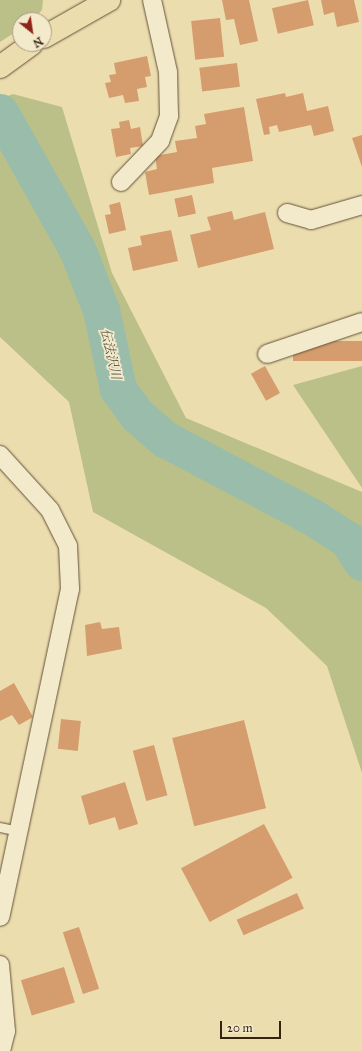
<!DOCTYPE html>
<meta charset="utf-8">
<style>
body{margin:0}
#map{position:relative;width:362px;height:1051px;overflow:hidden;background:#ecddaf;font-family:"IM FELL Great Primer","Noto Serif JP",serif}
div>[style]{position:absolute}
[style*='--x']{left:calc(var(--x)*1px);top:calc(var(--y)*1px);width:calc(var(--w)*1px);rotate:calc(var(--a)*1deg)}
.green>*{inset:0;background:#bbc088}
.river>*{height:37px;margin:-18.5px;padding:0 18.5px;transform-origin:18.5px;border-radius:18.5px;background:#99bcab}
.building>*{inset:0;background:#d59c6e;transform-origin:0 0}
.roads{filter:drop-shadow(0 0 1px #635239) drop-shadow(0 0 1px #635239)}
.service>*{height:9px;margin:-4.5px;padding:0 4.5px;transform-origin:4.5px;border-radius:4.5px;background:#f3e9cb}
.minor>*{height:18px;margin:-9px;padding:0 9px;transform-origin:9px;border-radius:9px;background:#f3e9cb}
.primary>*{height:22px;margin:-11px;padding:0 11px;transform-origin:11px;border-radius:11px;background:#ecddaf}
span{translate:-50% -50%;white-space:nowrap;text-align:center;line-height:1.15;-webkit-text-stroke:3.5px #f3e9cb;paint-order:stroke}
.water-label{font-size:13px;color:#535140;font-style:italic}
.north{position:absolute;left:12px;top:12px;width:40px;height:40px;box-sizing:border-box;background:#f3e9cb;border:1px solid #a79a81;border-radius:50%;rotate:150deg;font-size:11px;font-weight:700;line-height:16px;text-align:center;color:#352312}
.north::after{content:'';display:block;margin:auto;width:14px;height:18px;background:#8f2418;clip-path:polygon(50% 0,100% 100%,50% 72%,0 100%)}
.scale{position:absolute;left:220px;top:1021px;width:61px;height:18px;box-sizing:border-box;border:2px solid #352312;border-top:0;padding-left:5px;font-size:12px;line-height:14px;white-space:nowrap;color:#352312;-webkit-text-stroke:3px #f3e9cb;paint-order:stroke}
</style>
<div id="map">
<div class="green">
<i style="clip-path:polygon(0 0,43px 0,42px 10px,33px 20px,20px 20px,20px 29px,0 42px)"></i>
<i style="clip-path:polygon(13px 94px,62px 107px,112px 273px,186px 418px,362px 492px,362px 773px,327px 666px,266px 608px,93px 512px,69px 402px,0 337px,0 99px)"></i>
<i style="clip-path:polygon(362px 366px,362px 488px,293px 385px)"></i>
</div>
<div class="river">
<i style="--x:0;--y:112;--w:157;--a:60.7"></i>
<i style="--x:77;--y:249;--w:66;--a:68.5"></i>
<i style="--x:101;--y:310;--w:81;--a:77.9"></i>
<i style="--x:118;--y:389;--w:32;--a:54"></i>
<i style="--x:137;--y:415;--w:37;--a:41"></i>
<i style="--x:165;--y:439;--w:169;--a:27.9"></i>
<i style="--x:314;--y:518;--w:40;--a:32.9"></i>
<i style="--x:348;--y:540;--w:26;--a:58"></i>
</div>
<div class="building">
<i style="clip-path:polygon(222px 0,249px 0,258px 41px,240px 45px,234px 19px,226px 20px)"></i>
<i style="left:308px;top:0;width:26px;height:37px;rotate:77deg"></i>
<i style="clip-path:polygon(321px 0,354px 0,359px 22px,337px 27px,334px 12px,324px 15px)"></i>
<i style="left:220px;top:18px;width:39px;height:29px;rotate:84deg"></i>
<i style="clip-path:polygon(147px 56px,151px 76px,145px 77px,147px 87px,137px 89px,139px 101px,125px 103px,123px 95px,109px 98px,105px 83px,111px 82px,109px 75px,116px 74px,114px 63px)"></i>
<i style="left:237px;top:63px;width:24px;height:38px;rotate:83deg"></i>
<i style="clip-path:polygon(285px 93px,286px 97px,303px 93px,307px 111px,328px 106px,334px 131px,314px 136px,311px 125px,279px 132px,277px 125px,269px 127px,270px 134px,264px 135px,256px 99px)"></i>
<i style="clip-path:polygon(244px 107px,253px 161px,212px 168px,214px 183px,149px 195px,145px 172px,157px 169px,155px 156px,177px 152px,175px 141px,197px 138px,195px 126px,206px 124px,204px 114px)"></i>
<i style="clip-path:polygon(129px 120px,131px 129px,140px 127px,143px 146px,130px 148px,131px 154px,116px 157px,111px 129px,120px 128px,119px 122px)"></i>
<i style="clip-path:polygon(362px 135px,362px 167px,352px 138px)"></i>
<i style="left:192px;top:195px;width:19px;height:18px;rotate:78deg"></i>
<i style="clip-path:polygon(120px 202px,126px 230px,109px 234px,105px 215px,111px 214px,109px 205px)"></i>
<i style="clip-path:polygon(232px 211px,234px 220px,265px 212px,274px 249px,198px 268px,190px 235px,211px 230px,207px 217px)"></i>
<i style="clip-path:polygon(171px 230px,178px 261px,133px 271px,128px 248px,142px 245px,140px 236px)"></i>
<i style="left:362px;top:341px;width:20px;height:69px;rotate:90deg"></i>
<i style="left:265px;top:366px;width:31px;height:16px;rotate:61deg"></i>
<i style="clip-path:polygon(100px 622px,102px 629px,119px 627px,122px 649px,87px 656px,85px 625px)"></i>
<i style="clip-path:polygon(14px 683px,33px 717px,19px 725px,12px 715px,0 721px,0 691px)"></i>
<i style="left:61px;top:719px;width:20px;height:30px;rotate:6deg"></i>
<i style="left:244px;top:720px;width:91px;height:74px;rotate:76deg"></i>
<i style="left:154px;top:745px;width:52px;height:22px;rotate:75deg"></i>
<i style="clip-path:polygon(125px 782px,138px 824px,119px 830px,115px 817px,89px 825px,81px 796px)"></i>
<i style="left:264px;top:824px;width:61px;height:94px;rotate:62deg"></i>
<i style="left:297px;top:893px;width:17px;height:66px;rotate:66deg"></i>
<i style="left:79px;top:927px;width:65px;height:17px;rotate:72deg"></i>
<i style="left:64px;top:967px;width:37px;height:45px;rotate:73deg"></i>
</div>
<div class="roads">
<div class="service">
<i style="--x:0;--y:827;--w:19;--a:12"></i>
</div>
<div class="minor">
<i style="--x:121;--y:182;--w:57;--a:-46.4"></i>
<i style="--x:160;--y:141;--w:27;--a:-70"></i>
<i style="--x:169;--y:116;--w:44;--a:-91.3"></i>
<i style="--x:168;--y:72;--w:74;--a:-102.5"></i>
<i style="--x:287;--y:213;--w:25;--a:16"></i>
<i style="--x:311;--y:220;--w:53;--a:-16.4"></i>
<i style="--x:267;--y:354;--w:100;--a:-18.6"></i>
<i style="--x:0;--y:455;--w:74;--a:47.7"></i>
<i style="--x:50;--y:510;--w:40;--a:63.4"></i>
<i style="--x:68;--y:546;--w:43;--a:87.3"></i>
<i style="--x:70;--y:589;--w:335;--a:102"></i>
<i style="--x:0;--y:965;--w:66;--a:84.8"></i>
<i style="--x:6;--y:1031;--w:21;--a:104"></i>
</div>
<div class="primary">
<i style="--x:44;--y:37;--w:75;--a:-29.6"></i>
<i style="--x:0;--y:67;--w:39;--a:-36"></i>
</div>
</div>
<div class="water-label">
<span style="left:110px;top:354px;rotate:77deg">伝法沢川</span>
</div>
<div class="north">N</div>
<div class="scale">20 m</div>
</div>
